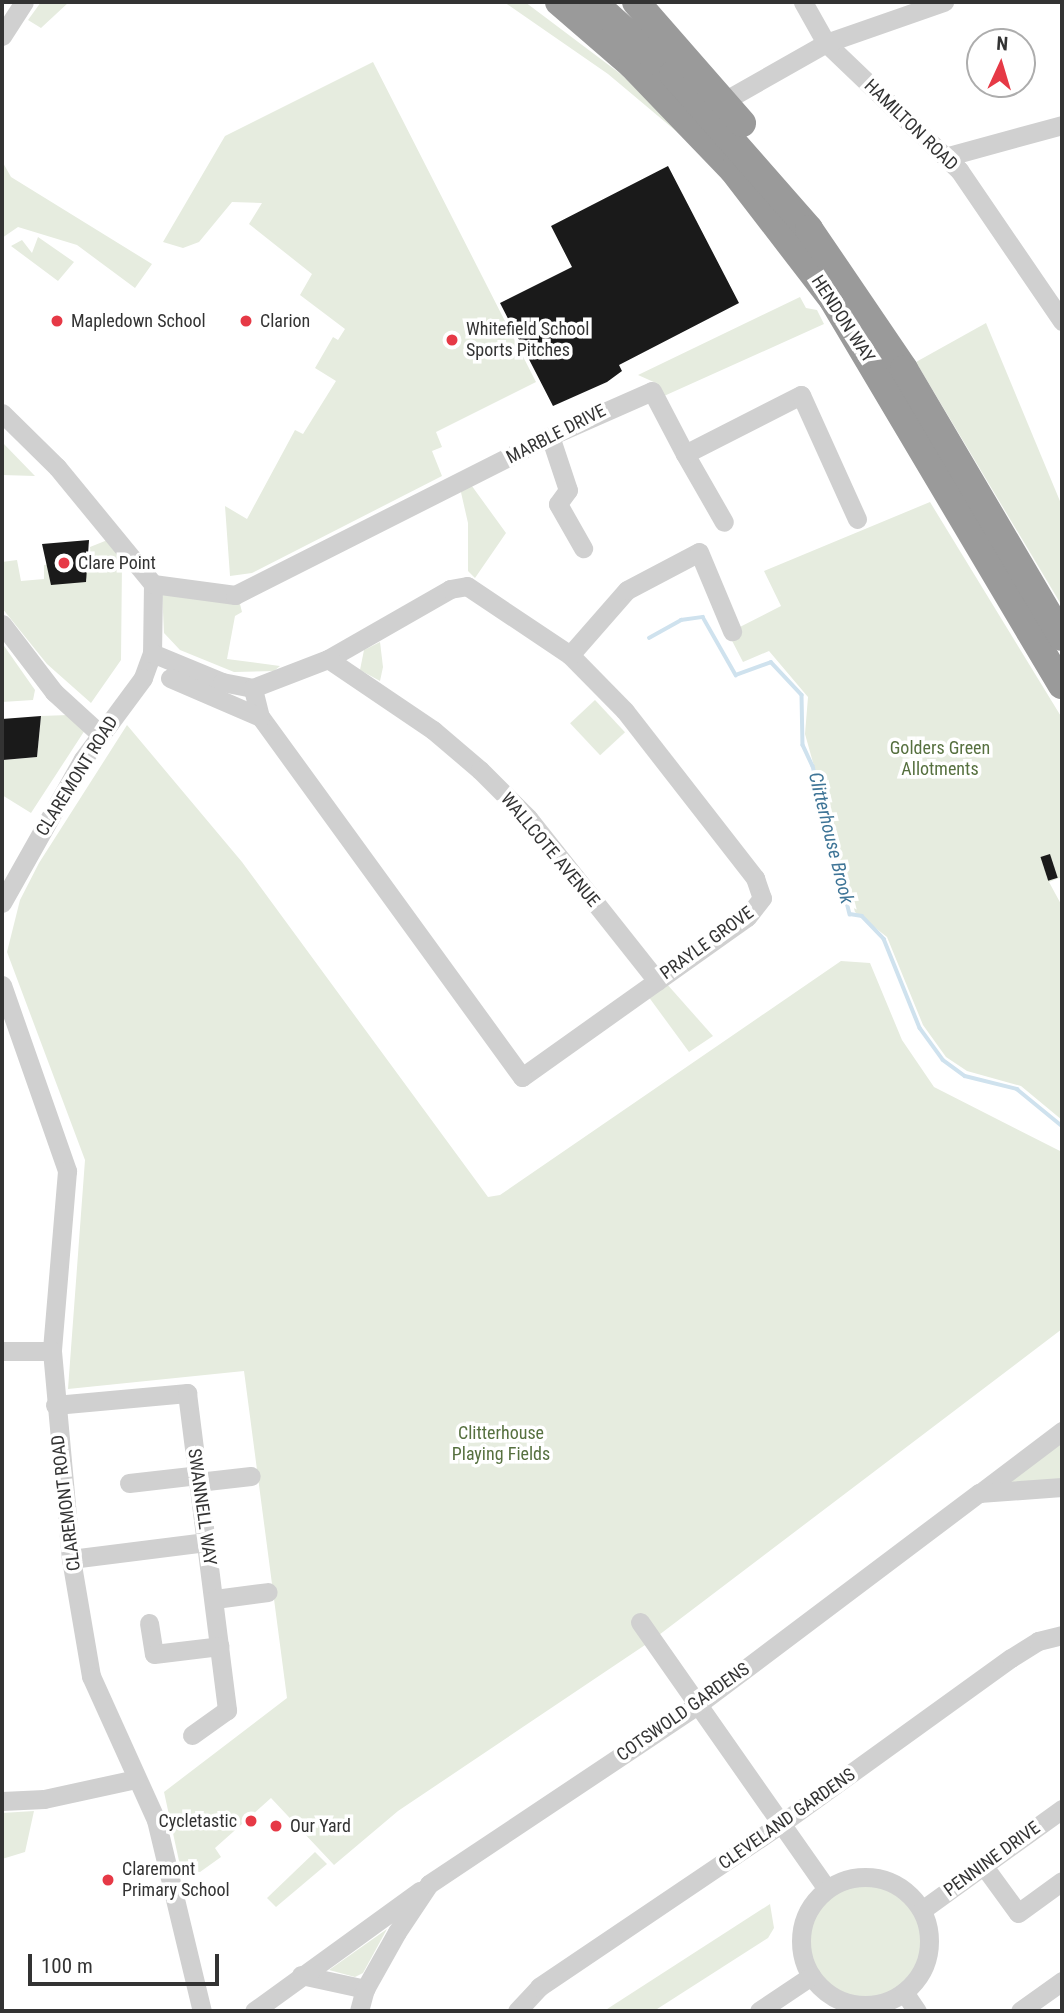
<!DOCTYPE html>
<style>
body{margin:0}
#map{position:relative;width:1064px;height:2013px;overflow:hidden;background:#fff;font-family:"Roboto Condensed",sans-serif}
div>[style]{position:absolute}
[style*='--x']{left:calc(var(--x)*1px);top:calc(var(--y)*1px);width:calc(var(--w)*1px);rotate:calc(var(--a)*1deg)}
.green>*{inset:0;background:#e6ecdf;transform-origin:0 0}
.round{border-radius:50%}
.stream>*{height:3.5px;margin:-1.75px;padding:0 1.75px;transform-origin:1.75px;border-radius:1.75px;background:#cfe2ee}
.building>*{inset:0;background:#1a1a1a;transform-origin:0 0}
.minor>*{height:19px;margin:-9.5px;padding:0 9.5px;transform-origin:9.5px;border-radius:9.5px;background:#d0d0d0}
.minor>.ring{margin:-9.5px;padding:0;box-sizing:content-box;background:none;border:19px solid #d0d0d0;border-radius:50%}
.highway>*{height:28px;margin:-14px;padding:0 14px;transform-origin:14px;border-radius:14px;background:#9a9a9a}
.dots>*{width:19px;height:19px;translate:-50% -50%;box-sizing:border-box;border:4px solid #fff;border-radius:50%}
span{translate:-50% -50%;white-space:nowrap;text-align:center;line-height:1.15;-webkit-text-stroke:7px #fff;paint-order:stroke}
.street-label{font-size:18px;color:#333}
.poi-label{font-size:18px;color:#333}
.left{translate:0 -50%;text-align:left}
.right{translate:-100% -50%;text-align:right}
.park-label{font-size:18px;color:#56703f}
.water-label{font-size:19px;color:#3f7597;font-style:italic}
.frame{position:absolute;inset:0;border:4px solid #333;pointer-events:none}
.north{position:absolute;left:966px;top:28px;width:70px;height:70px;box-sizing:border-box;background:#fff;border:2px solid #adadad;border-radius:50%;rotate:4deg;font-size:19px;font-weight:700;line-height:28px;text-align:center;color:#333}
.north::after{content:'';display:block;margin:auto;width:24px;height:32px;background:#e63946;clip-path:polygon(50% 0,100% 100%,50% 72%,0 100%)}
.scale{position:absolute;left:28px;top:1954px;width:191px;height:32px;box-sizing:border-box;border:4px solid #333;border-top:0;padding-left:9px;font-size:21px;line-height:24px;white-space:nowrap;color:#333;-webkit-text-stroke:5px #fff;paint-order:stroke}
</style>
<div id="map">
<div class="green">
<i style="clip-path:polygon(41px 2px,69px 2px,41px 28px,28px 20px)"></i>
<i style="clip-path:polygon(504px 2px,525px 2px,622px 75px,689px 142px,608px 74px)"></i>
<i style="clip-path:polygon(373px 62px,536px 382px,436px 432px,442px 447px,432px 451px,442px 476px,252px 573px,230px 576px,225px 506px,247px 519px,295px 430px,303px 434px,336px 381px,315px 368px,333px 337px,338px 340px,345px 329px,300px 295px,312px 274px,249px 224px,262px 203px,232px 202px,199px 242px,183px 248px,163px 242px,225px 136px)"></i>
<i style="clip-path:polygon(2px 161px,11px 177px,152px 264px,135px 288px,77px 245px,18px 227px,2px 238px)"></i>
<i style="clip-path:polygon(38px 237px,74px 262px,58px 281px,11px 246px,22px 240px,32px 253px)"></i>
<i style="clip-path:polygon(800px 297px,806px 308px,817px 310px,824px 324px,664px 396px,656px 383px,638px 375px)"></i>
<i style="clip-path:polygon(986px 323px,1062px 506px,1062px 606px,916px 362px)"></i>
<i style="clip-path:polygon(2px 442px,35px 476px,2px 475px)"></i>
<i style="clip-path:polygon(469px 482px,506px 533px,475px 578px,468px 571px,468px 523px,460px 488px)"></i>
<i style="clip-path:polygon(930px 502px,1062px 718px,1062px 877px,1049px 882px,1062px 906px,1062px 1120px,1021px 1086px,967px 1071px,946px 1057px,923px 1025px,887px 937px,855px 912px,805px 734px,808px 697px,769px 651px,743px 662px,728px 633px,781px 606px,764px 571px)"></i>
<i style="clip-path:polygon(110px 539px,122px 563px,121px 660px,91px 703px,47px 664px,2px 608px,2px 562px,17px 560px,21px 581px,44px 579px,44px 565px,91px 560px,90px 547px)"></i>
<i style="clip-path:polygon(162px 590px,239px 600px,242px 612px,235px 616px,227px 659px,280px 666px,274px 671px,234px 672px,180px 650px,164px 633px)"></i>
<i style="clip-path:polygon(380px 642px,383px 667px,380px 681px,360px 670px,364px 650px)"></i>
<i style="clip-path:polygon(2px 643px,35px 690px,33px 700px,2px 702px)"></i>
<i style="left:595px;top:700px;width:44px;height:34px;rotate:47deg"></i>
<i style="clip-path:polygon(68px 715px,85px 730px,31px 813px,2px 795px,2px 745px,4px 760px,37px 757px,41px 716px)"></i>
<i style="clip-path:polygon(127px 725px,242px 862px,488px 1197px,500px 1195px,841px 961px,870px 963px,902px 1040px,934px 1087px,1062px 1152px,1062px 1329px,651px 1641px,398px 1811px,334px 1865px,271px 1798px,215px 1848px,221px 1857px,200px 1872px,181px 1870px,164px 1792px,287px 1698px,244px 1371px,68px 1389px,85px 1160px,7px 952px,20px 900px,39px 863px)"></i>
<i style="clip-path:polygon(666px 983px,713px 1036px,689px 1052px,648px 996px)"></i>
<i style="clip-path:polygon(1062px 1431px,1062px 1487px,979px 1493px)"></i>
<i style="clip-path:polygon(34px 1811px,25px 1852px,2px 1859px,2px 1813px)"></i>
<i style="clip-path:polygon(315px 1852px,327px 1864px,276px 1907px,267px 1898px)"></i>
<i class="round" style="left:801px;top:1877px;width:128px;height:128px"></i>
<i style="clip-path:polygon(770px 1904px,774px 1928px,768px 1938px,654px 2011px,604px 2011px)"></i>
<i style="clip-path:polygon(387px 1929px,363px 1973px,355px 1977px,329px 1970px)"></i>
</div>
<div class="stream">
<i style="--x:649;--y:638;--w:37;--a:-29"></i>
<i style="--x:681;--y:620;--w:22;--a:-8"></i>
<i style="--x:703;--y:617;--w:67;--a:60.4"></i>
<i style="--x:736;--y:675;--w:37;--a:-20"></i>
<i style="--x:771;--y:662;--w:45;--a:46.8"></i>
<i style="--x:802;--y:695;--w:50;--a:88.9"></i>
<i style="--x:803;--y:745;--w:23;--a:65"></i>
<i style="--x:813;--y:766;--w:153;--a:76"></i>
<i style="--x:850;--y:914;--w:12;--a:9"></i>
<i style="--x:862;--y:916;--w:32;--a:46"></i>
<i style="--x:884;--y:939;--w:96;--a:68"></i>
<i style="--x:920;--y:1028;--w:39;--a:54"></i>
<i style="--x:943;--y:1060;--w:27;--a:36"></i>
<i style="--x:965;--y:1076;--w:54;--a:14"></i>
<i style="--x:1017;--y:1089;--w:58;--a:39.4"></i>
</div>
<div class="building">
<i style="clip-path:polygon(668px 166px,739px 303px,619px 365px,622px 371px,607px 382px,553px 406px,500px 303px,572px 267px,551px 226px)"></i>
<i style="clip-path:polygon(89px 540px,86px 582px,51px 585px,42px 544px)"></i>
<i style="clip-path:polygon(41px 716px,37px 757px,3px 760px,2px 719px)"></i>
<i style="left:1050px;top:854px;width:25px;height:10px;rotate:72deg"></i>
</div>
<div class="minor">
<i style="--x:803;--y:2;--w:47;--a:60.7"></i>
<i style="--x:826;--y:43;--w:184;--a:43.7"></i>
<i style="--x:959;--y:170;--w:183;--a:55.7"></i>
<i style="--x:2;--y:36;--w:40;--a:-57.1"></i>
<i style="--x:724;--y:101;--w:117;--a:-29.6"></i>
<i style="--x:826;--y:43;--w:125;--a:-19.2"></i>
<i style="--x:945;--y:157;--w:121;--a:-15.3"></i>
<i style="--x:2;--y:413;--w:77;--a:44.5"></i>
<i style="--x:57;--y:467;--w:151;--a:50.6"></i>
<i style="--x:153;--y:584;--w:69;--a:90.8"></i>
<i style="--x:152;--y:653;--w:27;--a:110"></i>
<i style="--x:143;--y:678;--w:101;--a:126.5"></i>
<i style="--x:83;--y:759;--w:165;--a:119.4"></i>
<i style="--x:550;--y:436;--w:57;--a:71.6"></i>
<i style="--x:568;--y:490;--w:17;--a:126"></i>
<i style="--x:558;--y:504;--w:51;--a:60.4"></i>
<i style="--x:685;--y:454;--w:78;--a:60.2"></i>
<i style="--x:153;--y:584;--w:83;--a:7.6"></i>
<i style="--x:235;--y:595;--w:353;--a:-26.8"></i>
<i style="--x:550;--y:436;--w:111;--a:-23.8"></i>
<i style="--x:652;--y:391;--w:71;--a:62.4"></i>
<i style="--x:685;--y:454;--w:130;--a:-27"></i>
<i style="--x:801;--y:395;--w:136;--a:65.7"></i>
<i style="--x:2;--y:624;--w:86;--a:52.6"></i>
<i style="--x:54;--y:692;--w:62;--a:42.4"></i>
<i style="--x:152;--y:653;--w:76;--a:22.5"></i>
<i style="--x:222;--y:682;--w:32;--a:11"></i>
<i style="--x:253;--y:688;--w:80;--a:-21.1"></i>
<i style="--x:328;--y:659;--w:141;--a:-29.8"></i>
<i style="--x:450;--y:589;--w:17;--a:-10"></i>
<i style="--x:467;--y:586;--w:124;--a:33.8"></i>
<i style="--x:570;--y:655;--w:78;--a:45.5"></i>
<i style="--x:625;--y:711;--w:212;--a:52.1"></i>
<i style="--x:755;--y:878;--w:21;--a:71"></i>
<i style="--x:762;--y:898;--w:24;--a:128"></i>
<i style="--x:747;--y:917;--w:276;--a:144.6"></i>
<i style="--x:522;--y:1077;--w:445;--a:-126"></i>
<i style="--x:260;--y:717;--w:30;--a:-104"></i>
<i style="--x:570;--y:655;--w:86;--a:-48.8"></i>
<i style="--x:627;--y:590;--w:81;--a:-27.8"></i>
<i style="--x:699;--y:552;--w:86;--a:67.3"></i>
<i style="--x:328;--y:659;--w:127;--a:34.1"></i>
<i style="--x:433;--y:730;--w:62;--a:40.4"></i>
<i style="--x:480;--y:770;--w:68;--a:45"></i>
<i style="--x:528;--y:818;--w:208;--a:51.6"></i>
<i style="--x:170;--y:678;--w:98;--a:23.4"></i>
<i style="--x:2;--y:985;--w:197;--a:70.7"></i>
<i style="--x:67;--y:1171;--w:181;--a:94.8"></i>
<i style="--x:52;--y:1351;--w:209;--a:84.8"></i>
<i style="--x:71;--y:1559;--w:119;--a:80.3"></i>
<i style="--x:91;--y:1676;--w:158;--a:65.7"></i>
<i style="--x:156;--y:1820;--w:196;--a:76.5"></i>
<i style="--x:2;--y:1351;--w:50;--a:0"></i>
<i style="--x:55;--y:1405;--w:133;--a:-5.2"></i>
<i style="--x:187;--y:1393;--w:320;--a:82.8"></i>
<i style="--x:227;--y:1710;--w:43;--a:144.5"></i>
<i style="--x:198;--y:1482;--w:53;--a:-6.5"></i>
<i style="--x:129;--y:1483;--w:69;--a:-6.6"></i>
<i style="--x:980;--y:1493;--w:103;--a:-37.1"></i>
<i style="--x:71;--y:1559;--w:136;--a:-7.2"></i>
<i style="--x:215;--y:1599;--w:53;--a:-7.5"></i>
<i style="--x:640;--y:1622;--w:326;--a:55"></i>
<i style="--x:149;--y:1623;--w:31;--a:81"></i>
<i style="--x:154;--y:1654;--w:66;--a:-6.9"></i>
<i style="--x:2;--y:1801;--w:42;--a:-2.7"></i>
<i style="--x:44;--y:1799;--w:94;--a:-12.3"></i>
<i style="--x:983;--y:1865;--w:59;--a:53.9"></i>
<i style="--x:1018;--y:1913;--w:54;--a:-36"></i>
<i class="ring" style="left:801px;top:1877px;width:109px;height:109px"></i>
<i style="--x:922;--y:1910;--w:173;--a:-35.8"></i>
<i style="--x:301;--y:1975;--w:66;--a:12.3"></i>
<i style="--x:904;--y:1992;--w:23;--a:56"></i>
<i style="--x:254;--y:2011;--w:205;--a:-35.9"></i>
<i style="--x:359;--y:2011;--w:23;--a:-75"></i>
<i style="--x:365;--y:1989;--w:65;--a:-60.7"></i>
<i style="--x:397;--y:1932;--w:58;--a:-56.3"></i>
<i style="--x:429;--y:1884;--w:326;--a:-33.7"></i>
<i style="--x:700;--y:1703;--w:349;--a:-37"></i>
<i style="--x:979;--y:1493;--w:83;--a:-4.1"></i>
<i style="--x:517;--y:2011;--w:33;--a:-47"></i>
<i style="--x:539;--y:1987;--w:293;--a:-34"></i>
<i style="--x:782;--y:1823;--w:282;--a:-35.8"></i>
<i style="--x:1011;--y:1658;--w:32;--a:-32"></i>
<i style="--x:1038;--y:1641;--w:25;--a:-14"></i>
<i style="--x:759;--y:2011;--w:63;--a:-33.9"></i>
<i style="--x:1020;--y:2011;--w:52;--a:-35.5"></i>
</div>
<div class="highway">
<i style="--x:559;--y:2;--w:96;--a:40.8"></i>
<i style="--x:632;--y:65;--w:146;--a:46.1"></i>
<i style="--x:733;--y:170;--w:164;--a:52.4"></i>
<i style="--x:833;--y:300;--w:448;--a:59.3"></i>
<i style="--x:593;--y:2;--w:108;--a:42"></i>
<i style="--x:673;--y:74;--w:206;--a:48.7"></i>
<i style="--x:809;--y:229;--w:169;--a:55.8"></i>
<i style="--x:904;--y:369;--w:311;--a:59.5"></i>
<i style="--x:636;--y:2;--w:161;--a:48.8"></i>
</div>
<div class="dots">
<i style="left:57px;top:321px;background:#e63946"></i>
<i style="left:246px;top:321px;background:#e63946"></i>
<i style="left:452px;top:340px;background:#e63946"></i>
<i style="left:64px;top:563px;background:#e63946"></i>
<i style="left:251px;top:1821px;background:#e63946"></i>
<i style="left:276px;top:1826px;background:#e63946"></i>
<i style="left:108px;top:1880px;background:#e63946"></i>
</div>
<div class="street-label">
<span style="left:911px;top:125px;rotate:44deg">HAMILTON ROAD</span>
<span style="left:843px;top:319px;rotate:57deg">HENDON WAY</span>
<span style="left:556px;top:434px;rotate:-27deg">MARBLE DRIVE</span>
<span style="left:77px;top:776px;rotate:-58deg">CLAREMONT ROAD</span>
<span style="left:550px;top:850px;rotate:50deg">WALLCOTE AVENUE</span>
<span style="left:707px;top:943px;rotate:-36deg">PRAYLE GROVE</span>
<span style="left:66px;top:1503px;rotate:-97deg">CLAREMONT ROAD</span>
<span style="left:202px;top:1507px;rotate:82deg">SWANNELL WAY</span>
<span style="left:683px;top:1712px;rotate:-35deg">COTSWOLD GARDENS</span>
<span style="left:787px;top:1819px;rotate:-35deg">CLEVELAND GARDENS</span>
<span style="left:992px;top:1859px;rotate:-36deg">PENNINE DRIVE</span>
</div>
<div class="poi-label">
<span class="left" style="left:71px;top:321px">Mapledown School</span>
<span class="left" style="left:260px;top:321px">Clarion</span>
<span class="left" style="left:466px;top:340px">Whitefield School<br>Sports Pitches</span>
<span class="left" style="left:78px;top:563px">Clare Point</span>
<span class="right" style="left:237px;top:1821px">Cycletastic</span>
<span class="left" style="left:290px;top:1826px">Our Yard</span>
<span class="left" style="left:122px;top:1880px">Claremont<br>Primary School</span>
</div>
<div class="park-label">
<span style="left:940px;top:759px">Golders Green<br>Allotments</span>
<span style="left:501px;top:1444px">Clitterhouse<br>Playing Fields</span>
</div>
<div class="water-label">
<span style="left:831px;top:838px;rotate:76deg">Clitterhouse Brook</span>
</div>
<div class="frame"></div>
<div class="north">N</div>
<div class="scale">100 m</div>
</div>
